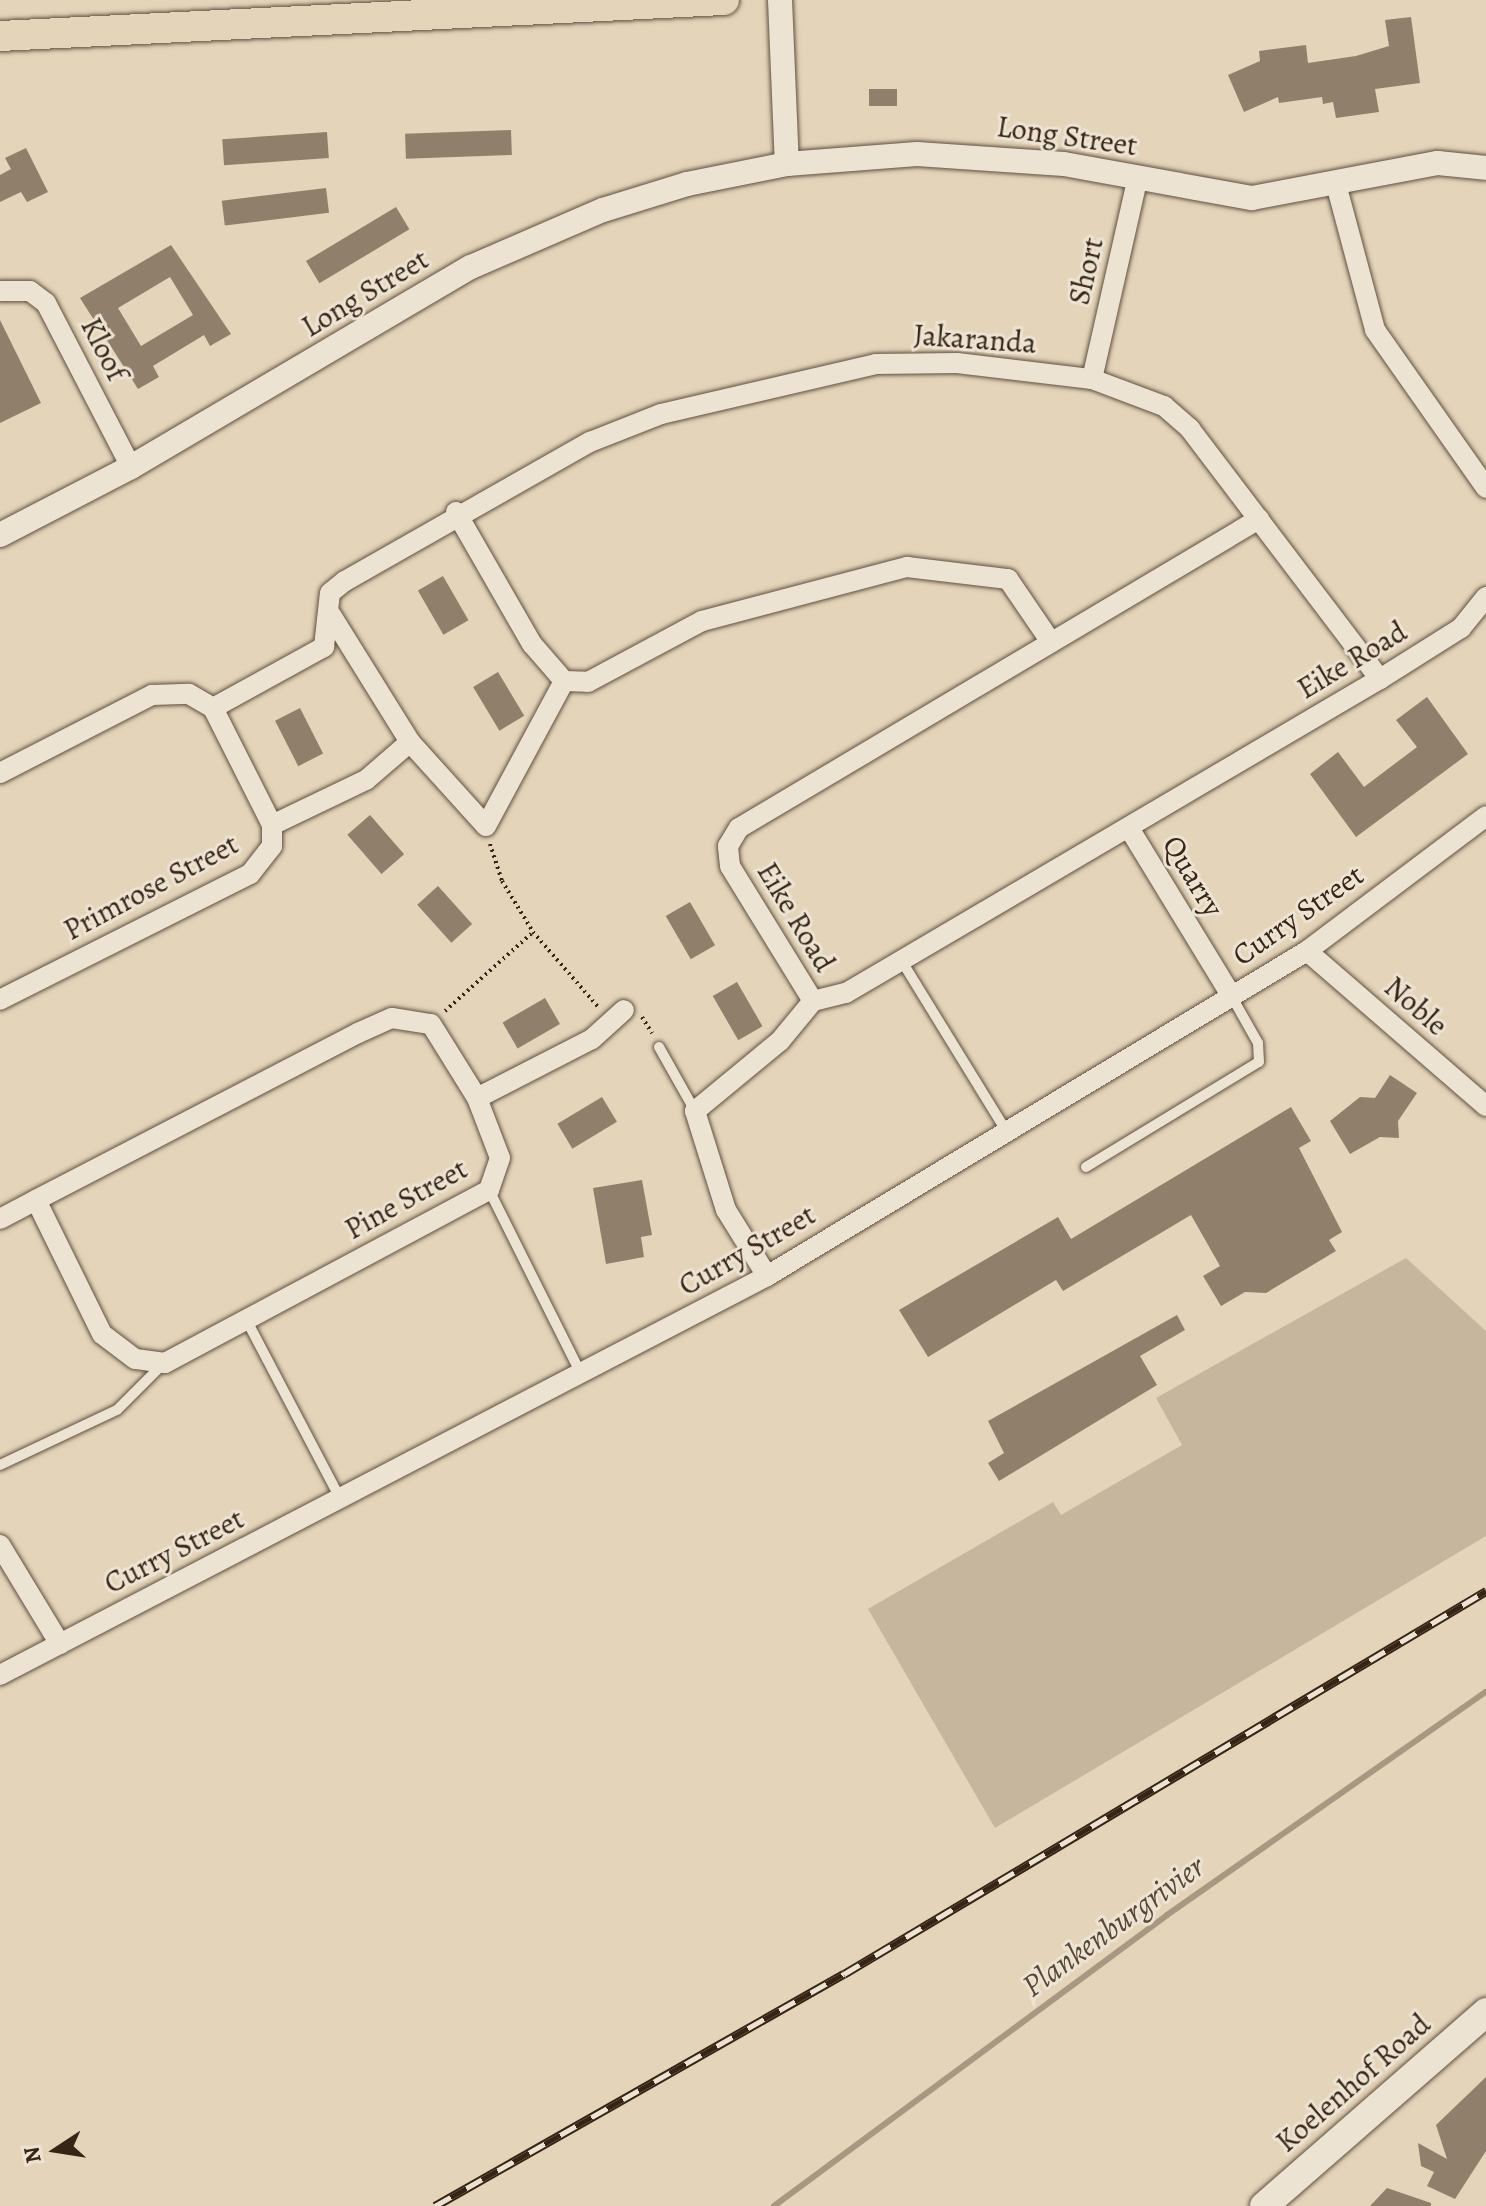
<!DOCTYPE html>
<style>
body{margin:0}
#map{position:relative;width:1486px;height:2206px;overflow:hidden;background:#e3d4ba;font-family:Alegreya,serif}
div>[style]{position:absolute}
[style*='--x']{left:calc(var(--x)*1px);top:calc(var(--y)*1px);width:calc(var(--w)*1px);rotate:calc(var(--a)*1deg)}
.green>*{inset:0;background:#c6b69e}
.stream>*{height:6px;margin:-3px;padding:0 3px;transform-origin:3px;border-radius:3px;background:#a89882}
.building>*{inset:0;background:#90806b;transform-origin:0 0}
.path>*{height:4px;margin-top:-2px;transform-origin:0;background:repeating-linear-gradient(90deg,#362415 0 2px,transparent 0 6px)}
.roads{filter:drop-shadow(0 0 2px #61503e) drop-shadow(0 0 2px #61503e)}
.service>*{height:10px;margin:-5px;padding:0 5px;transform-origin:5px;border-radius:5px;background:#ede3d2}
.minor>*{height:20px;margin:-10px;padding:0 10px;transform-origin:10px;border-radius:10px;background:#ede3d2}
.tertiary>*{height:24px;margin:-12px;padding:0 12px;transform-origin:12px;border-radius:12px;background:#ede3d2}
.secondary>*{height:28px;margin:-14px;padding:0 14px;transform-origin:14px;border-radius:14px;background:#ede3d2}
.primary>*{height:30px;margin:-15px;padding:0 15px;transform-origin:15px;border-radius:15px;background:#e3d4ba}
.rail>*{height:9px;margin-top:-4.5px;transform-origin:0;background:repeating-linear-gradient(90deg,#ede3d2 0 18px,#362415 0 36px);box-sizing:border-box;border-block:2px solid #362415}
span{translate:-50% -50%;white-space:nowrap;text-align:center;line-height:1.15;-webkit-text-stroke:6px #ede3d2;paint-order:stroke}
.street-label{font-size:30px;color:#362415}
.water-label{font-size:32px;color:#584736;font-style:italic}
.north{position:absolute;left:16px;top:2110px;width:80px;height:80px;-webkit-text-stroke:6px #ede3d2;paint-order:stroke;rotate:258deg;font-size:22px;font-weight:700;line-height:32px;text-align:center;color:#362415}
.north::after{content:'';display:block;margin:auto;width:28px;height:36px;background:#362415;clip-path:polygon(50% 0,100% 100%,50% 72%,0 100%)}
</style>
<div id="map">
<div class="green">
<i style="clip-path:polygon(1406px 1258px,1486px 1331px,1486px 1536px,995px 1828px,868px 1609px,1053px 1502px,1061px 1515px,1182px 1445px,1156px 1398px)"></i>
</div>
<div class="stream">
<i style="--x:774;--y:2206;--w:489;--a:-36.5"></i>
<i style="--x:1167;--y:1915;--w:389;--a:-35"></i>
</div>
<div class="building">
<i style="clip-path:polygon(1411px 17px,1420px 83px,1375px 89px,1379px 112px,1336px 118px,1333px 102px,1323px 104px,1322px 97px,1279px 103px,1278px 97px,1244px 112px,1228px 75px,1260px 61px,1259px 51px,1306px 45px,1308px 63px,1356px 56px,1389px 46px,1385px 20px)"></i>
<i style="left:897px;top:89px;width:17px;height:28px;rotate:90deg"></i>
<i style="left:511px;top:130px;width:25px;height:106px;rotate:88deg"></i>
<i style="left:327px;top:132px;width:26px;height:105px;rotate:86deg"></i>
<i style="clip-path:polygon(26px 148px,48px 192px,27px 202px,21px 192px,0 202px,0 175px,11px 169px,5px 158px)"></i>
<i style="left:326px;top:188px;width:25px;height:105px;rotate:83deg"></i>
<i style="left:396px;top:207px;width:26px;height:105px;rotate:59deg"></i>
<i style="clip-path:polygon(evenodd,171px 245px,231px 334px,210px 346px,204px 335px,153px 366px,159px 377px,138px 389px,80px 298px,171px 245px,170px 277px,193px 315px,141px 346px,118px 308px,170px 277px)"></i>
<i style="clip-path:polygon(0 320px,41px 403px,0 423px)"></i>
<i style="left:443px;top:576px;width:51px;height:29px;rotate:60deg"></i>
<i style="left:498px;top:672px;width:51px;height:29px;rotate:59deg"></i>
<i style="clip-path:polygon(1427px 697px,1468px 754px,1356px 837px,1310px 774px,1338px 752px,1364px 787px,1417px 747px,1396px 720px)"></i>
<i style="left:300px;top:708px;width:51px;height:28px;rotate:63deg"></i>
<i style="left:370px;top:815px;width:52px;height:30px;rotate:49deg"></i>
<i style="left:438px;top:886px;width:51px;height:28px;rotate:48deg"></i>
<i style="left:690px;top:902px;width:50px;height:28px;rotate:60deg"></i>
<i style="left:737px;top:982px;width:51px;height:28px;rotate:60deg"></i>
<i style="left:545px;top:998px;width:30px;height:49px;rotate:60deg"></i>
<i style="clip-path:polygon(1390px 1075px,1417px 1093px,1398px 1121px,1399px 1138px,1380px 1137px,1350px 1154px,1330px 1121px,1360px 1097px,1375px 1098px)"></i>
<i style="left:602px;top:1097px;width:29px;height:52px;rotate:59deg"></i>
<i style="clip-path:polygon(1291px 1107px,1311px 1141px,1299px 1148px,1342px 1232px,1329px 1240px,1336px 1251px,1266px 1293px,1245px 1292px,1221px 1306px,1203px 1276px,1220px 1266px,1191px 1215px,1063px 1291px,1056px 1280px,928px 1357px,899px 1310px,1058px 1217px,1071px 1239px)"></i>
<i style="clip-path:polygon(642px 1180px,652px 1235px,641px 1237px,644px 1257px,606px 1264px,593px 1188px)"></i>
<i style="clip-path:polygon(1177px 1315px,1185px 1330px,1140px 1356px,1157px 1385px,999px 1481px,988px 1463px,1004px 1453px,988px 1421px)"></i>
<i style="clip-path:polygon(1486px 2077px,1486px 2151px,1455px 2199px,1427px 2186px,1434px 2172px,1421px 2166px,1418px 2143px,1447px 2159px,1436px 2125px)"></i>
<i style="clip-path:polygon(1387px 2188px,1431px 2203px,1431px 2206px,1370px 2206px)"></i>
</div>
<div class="path">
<i style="--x:490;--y:844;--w:39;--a:72"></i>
<i style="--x:502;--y:881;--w:60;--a:58.7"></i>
<i style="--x:533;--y:932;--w:101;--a:49"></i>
<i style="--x:445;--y:1011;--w:118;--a:-41.9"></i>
<i style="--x:642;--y:1017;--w:19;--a:58"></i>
</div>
<div class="roads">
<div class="service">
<i style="--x:901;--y:960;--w:201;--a:58.4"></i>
<i style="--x:659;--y:1047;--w:73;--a:60.6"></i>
<i style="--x:1086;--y:1167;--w:202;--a:-31.3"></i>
<i style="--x:1259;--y:1062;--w:19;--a:-93"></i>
<i style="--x:1258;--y:1043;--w:53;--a:-119.5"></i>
<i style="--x:489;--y:1190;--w:206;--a:63.4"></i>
<i style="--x:247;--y:1321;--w:200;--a:62.3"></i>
<i style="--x:0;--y:1465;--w:129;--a:-25.2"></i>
<i style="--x:117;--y:1410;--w:65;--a:-45"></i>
</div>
<div class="minor">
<i style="--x:1336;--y:184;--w:151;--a:75"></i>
<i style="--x:1375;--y:330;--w:193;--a:54.9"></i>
<i style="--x:0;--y:291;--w:30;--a:0"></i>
<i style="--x:30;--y:291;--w:20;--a:37"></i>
<i style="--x:46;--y:303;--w:185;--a:62.6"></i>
<i style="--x:1092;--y:379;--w:207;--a:-77.2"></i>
<i style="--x:456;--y:512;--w:152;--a:60.1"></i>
<i style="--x:532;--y:644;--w:49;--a:49.1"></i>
<i style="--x:564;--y:681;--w:24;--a:2"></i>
<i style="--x:588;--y:682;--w:129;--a:-28.2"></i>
<i style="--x:702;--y:621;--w:212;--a:-14.8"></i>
<i style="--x:907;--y:567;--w:102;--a:6.8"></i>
<i style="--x:1008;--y:579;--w:76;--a:55.7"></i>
<i style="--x:331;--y:615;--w:150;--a:58.1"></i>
<i style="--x:410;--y:742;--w:113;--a:47.9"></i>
<i style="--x:486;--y:826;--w:165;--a:-61.7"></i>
<i style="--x:213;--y:708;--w:127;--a:-28.8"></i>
<i style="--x:324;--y:647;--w:54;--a:-83.7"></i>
<i style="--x:330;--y:593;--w:19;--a:-39"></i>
<i style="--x:345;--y:581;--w:282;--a:-29.6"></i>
<i style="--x:590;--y:442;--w:76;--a:-21.5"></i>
<i style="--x:661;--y:414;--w:221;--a:-13.1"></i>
<i style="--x:876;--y:364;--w:81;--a:-0.7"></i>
<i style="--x:957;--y:363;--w:136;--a:6.8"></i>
<i style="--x:1092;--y:379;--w:77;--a:20.6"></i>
<i style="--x:1164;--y:406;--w:35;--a:41"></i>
<i style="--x:1190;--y:429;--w:314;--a:52.8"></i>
<i style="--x:0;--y:773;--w:171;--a:-27.2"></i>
<i style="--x:152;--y:695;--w:37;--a:-2"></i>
<i style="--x:189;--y:694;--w:28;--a:30"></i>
<i style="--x:213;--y:708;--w:131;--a:63.2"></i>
<i style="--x:272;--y:825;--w:21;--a:90"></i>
<i style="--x:272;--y:846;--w:36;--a:128"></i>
<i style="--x:250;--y:874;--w:280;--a:153.3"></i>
<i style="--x:272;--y:825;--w:104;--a:-25.6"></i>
<i style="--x:366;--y:780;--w:58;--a:-40.8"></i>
<i style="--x:1129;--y:828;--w:198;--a:58.6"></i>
<i style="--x:1307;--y:951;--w:237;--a:40.9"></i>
<i style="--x:813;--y:1001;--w:158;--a:-121.6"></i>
<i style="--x:730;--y:866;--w:20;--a:-96"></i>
<i style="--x:728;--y:846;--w:21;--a:-59"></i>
<i style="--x:739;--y:828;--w:605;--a:-30.72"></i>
<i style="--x:813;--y:1001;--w:34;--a:-14"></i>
<i style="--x:846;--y:993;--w:619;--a:-30.46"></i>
<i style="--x:1380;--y:679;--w:96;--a:-32.2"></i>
<i style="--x:1461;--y:628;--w:40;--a:-51"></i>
<i style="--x:477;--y:1098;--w:129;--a:-27.2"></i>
<i style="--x:592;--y:1039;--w:43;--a:-42.2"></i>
<i style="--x:0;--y:1219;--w:41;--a:-27.8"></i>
<i style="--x:36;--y:1200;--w:363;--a:-27.4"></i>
<i style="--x:358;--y:1033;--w:37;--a:-24"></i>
<i style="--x:392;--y:1018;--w:39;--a:9"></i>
<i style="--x:431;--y:1024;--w:87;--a:58.1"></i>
<i style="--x:477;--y:1098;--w:64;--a:69"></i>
<i style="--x:500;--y:1158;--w:34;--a:109"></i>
<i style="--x:489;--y:1190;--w:367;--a:151.9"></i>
<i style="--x:165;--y:1363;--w:30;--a:-172"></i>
<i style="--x:135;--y:1359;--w:41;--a:-142.9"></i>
<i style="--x:102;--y:1334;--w:149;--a:-116.2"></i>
<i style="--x:767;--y:1276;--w:78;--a:-121.8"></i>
<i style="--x:726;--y:1210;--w:104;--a:-107.4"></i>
<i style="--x:695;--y:1111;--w:110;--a:-39.5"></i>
<i style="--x:780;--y:1041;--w:52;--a:-50.5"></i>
<i style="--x:0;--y:1545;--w:116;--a:58.8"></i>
<i style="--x:0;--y:1675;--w:865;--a:-27.48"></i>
<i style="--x:767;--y:1276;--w:630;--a:-31.04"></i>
<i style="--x:1307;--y:951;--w:224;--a:-37"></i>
</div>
<div class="tertiary">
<i style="--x:780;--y:0;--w:164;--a:87.6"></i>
<i style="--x:0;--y:535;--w:148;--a:-27.4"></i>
<i style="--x:131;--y:467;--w:394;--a:-30.5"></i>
<i style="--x:471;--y:267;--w:144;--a:-23.4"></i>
<i style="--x:603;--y:210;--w:88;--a:-17.2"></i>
<i style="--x:687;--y:184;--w:102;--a:-11.3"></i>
<i style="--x:787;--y:164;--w:130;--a:-4.4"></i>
<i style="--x:917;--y:154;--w:147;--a:3.9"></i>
<i style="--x:1064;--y:164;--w:191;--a:10.3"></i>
<i style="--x:1252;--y:198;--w:189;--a:-10.7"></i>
<i style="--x:1438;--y:163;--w:48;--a:5.9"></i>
</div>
<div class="secondary">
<i style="--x:1264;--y:2206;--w:295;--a:-41.1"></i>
</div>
<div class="primary">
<i style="--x:0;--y:36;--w:725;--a:-2.85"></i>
</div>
</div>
<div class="rail">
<i style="--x:435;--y:2206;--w:470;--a:-29.6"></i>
<i style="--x:844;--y:1974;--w:748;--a:-30.82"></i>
</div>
<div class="street-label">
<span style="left:1067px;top:136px;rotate:8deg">Long Street</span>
<span style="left:1086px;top:271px;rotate:-77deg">Short</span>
<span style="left:365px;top:293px;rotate:-31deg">Long Street</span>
<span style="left:975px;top:339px;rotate:4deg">Jakaranda</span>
<span style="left:104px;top:349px;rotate:63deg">Kloof</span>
<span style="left:1352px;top:660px;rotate:-31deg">Eike Road</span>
<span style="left:1193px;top:876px;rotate:59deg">Quarry</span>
<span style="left:151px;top:887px;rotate:-28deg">Primrose Street</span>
<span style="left:1298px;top:915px;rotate:-35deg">Curry Street</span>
<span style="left:796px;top:917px;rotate:59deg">Eike Road</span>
<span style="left:1416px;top:1006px;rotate:41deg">Noble</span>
<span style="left:406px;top:1199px;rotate:-29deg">Pine Street</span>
<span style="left:747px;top:1250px;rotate:-30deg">Curry Street</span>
<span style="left:174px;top:1551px;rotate:-27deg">Curry Street</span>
<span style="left:1353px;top:2083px;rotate:-41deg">Koelenhof Road</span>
</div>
<div class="water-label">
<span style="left:1113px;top:1926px;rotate:-36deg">Plankenburgrivier</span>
</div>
<div class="north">N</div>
</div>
